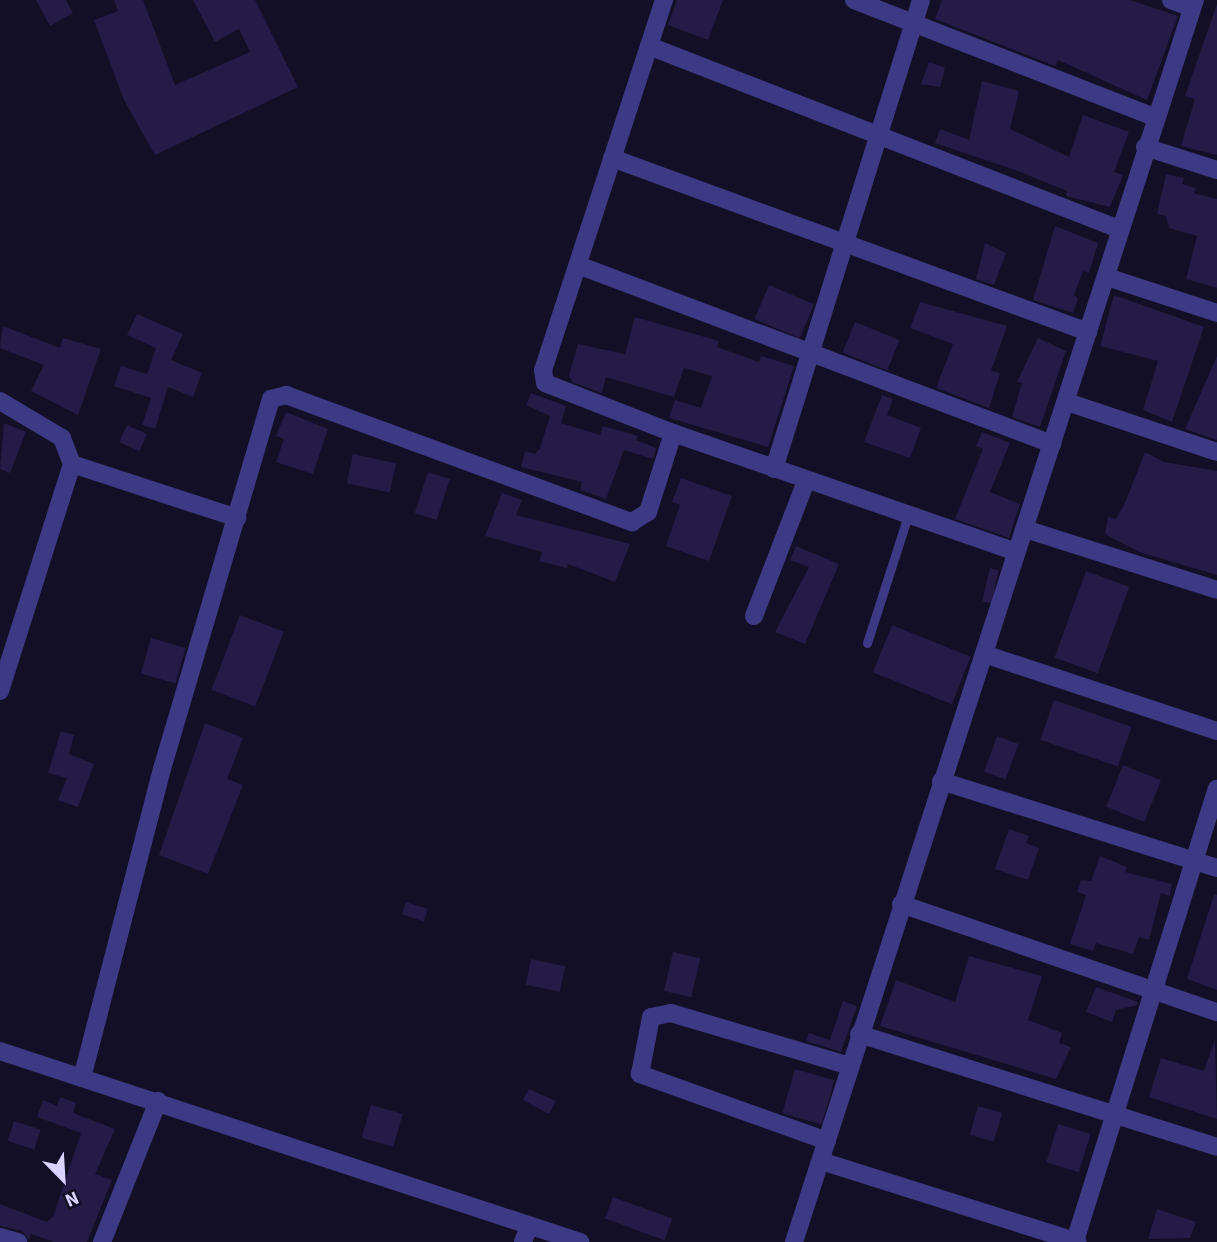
<!DOCTYPE html>
<style>
body{margin:0}
#map{position:relative;width:1217px;height:1242px;overflow:hidden;background:#130f26;font-family:"Source Sans 3",sans-serif}
div>[style]{position:absolute}
[style*='--x']{left:calc(var(--x)*1px);top:calc(var(--y)*1px);width:calc(var(--w)*1px);rotate:calc(var(--a)*1deg)}
.building>*{inset:0;background:#241b47;transform-origin:0 0}
.service>*{height:9px;margin:-4.5px;padding:0 4.5px;transform-origin:4.5px;border-radius:4.5px;background:#3d3a85}
.minor>*{height:18px;margin:-9px;padding:0 9px;transform-origin:9px;border-radius:9px;background:#3d3a85}
.tertiary>*{height:18px;margin:-9px;padding:0 9px;transform-origin:9px;border-radius:9px;background:#3d3a85}
span{translate:-50% -50%;white-space:nowrap;text-align:center;line-height:1.15;-webkit-text-stroke:5px #130f26;paint-order:stroke}
.north{position:absolute;left:28px;top:1144px;width:70px;height:70px;-webkit-text-stroke:5px #130f26;paint-order:stroke;rotate:156deg;font-size:19px;font-weight:700;line-height:28px;text-align:center;color:#d9d4ff}
.north::after{content:'';display:block;margin:auto;width:24px;height:32px;background:#d9d4ff;clip-path:polygon(50% 0,100% 100%,50% 72%,0 100%)}
</style>
<div id="map">
<div class="building">
<i style="clip-path:polygon(36px 0,66px 0,73px 13px,50px 26px)"></i>
<i style="clip-path:polygon(114px 0,143px 0,175px 85px,250px 52px,239px 29px,215px 42px,193px 0,255px 0,298px 87px,155px 155px,124px 100px,94px 20px,118px 11px)"></i>
<i style="clip-path:polygon(677px 0,723px 0,708px 40px,668px 25px)"></i>
<i style="clip-path:polygon(942px 0,1130px 0,1178px 16px,1147px 100px,1058px 60px,1055px 66px,935px 19px)"></i>
<i style="clip-path:polygon(1217px 4px,1217px 155px,1181px 146px,1195px 99px,1185px 96px)"></i>
<i style="clip-path:polygon(929px 62px,945px 68px,940px 87px,921px 84px)"></i>
<i style="clip-path:polygon(982px 81px,1019px 91px,1010px 129px,1069px 157px,1083px 115px,1129px 132px,1114px 172px,1123px 175px,1110px 207px,1066px 196px,1067px 191px,1018px 171px,935px 143px,940px 129px,969px 140px)"></i>
<i style="clip-path:polygon(1166px 174px,1184px 178px,1182px 184px,1196px 188px,1194px 193px,1217px 199px,1217px 288px,1186px 279px,1197px 236px,1169px 228px,1166px 216px,1157px 214px)"></i>
<i style="clip-path:polygon(1055px 226px,1098px 243px,1089px 273px,1083px 271px,1074px 295px,1078px 298px,1073px 313px,1033px 300px)"></i>
<i style="clip-path:polygon(985px 243px,1006px 253px,994px 285px,976px 279px)"></i>
<i style="left:769px;top:285px;width:49px;height:37px;rotate:23deg"></i>
<i style="clip-path:polygon(1114px 295px,1204px 327px,1172px 422px,1143px 410px,1158px 361px,1100px 346px)"></i>
<i style="clip-path:polygon(920px 302px,1007px 326px,991px 371px,1000px 373px,989px 408px,936px 388px,953px 344px,910px 328px)"></i>
<i style="clip-path:polygon(137px 314px,183px 334px,171px 360px,202px 373px,193px 397px,168px 387px,155px 429px,142px 425px,151px 398px,114px 386px,121px 366px,147px 374px,156px 348px,127px 335px)"></i>
<i style="clip-path:polygon(635px 317px,719px 341px,717px 347px,759px 362px,761px 356px,794px 366px,768px 447px,669px 418px,675px 400px,701px 408px,712px 376px,684px 368px,674px 397px,606px 377px,602px 393px,572px 382px,569px 375px,578px 344px,625px 354px)"></i>
<i style="left:855px;top:322px;width:48px;height:33px;rotate:22deg"></i>
<i style="clip-path:polygon(3px 326px,60px 348px,63px 338px,101px 349px,78px 415px,31px 391px,44px 365px,0 348px)"></i>
<i style="clip-path:polygon(1038px 338px,1066px 351px,1040px 427px,1012px 417px,1022px 383px,1017px 382px)"></i>
<i style="clip-path:polygon(1217px 356px,1217px 440px,1185px 429px)"></i>
<i style="clip-path:polygon(531px 393px,566px 406px,561px 423px,600px 435px,603px 426px,638px 436px,636px 440px,656px 448px,653px 459px,624px 450px,606px 499px,580px 490px,582px 482px,521px 467px,525px 451px,535px 454px,540px 448px,550px 416px,526px 405px)"></i>
<i style="clip-path:polygon(882px 395px,893px 399px,887px 415px,921px 428px,910px 458px,864px 442px)"></i>
<i style="clip-path:polygon(286px 412px,328px 429px,313px 474px,276px 462px,284px 439px,276px 436px)"></i>
<i style="clip-path:polygon(4px 423px,26px 432px,10px 473px,0 469px)"></i>
<i style="left:127px;top:425px;width:22px;height:19px;rotate:24deg"></i>
<i style="clip-path:polygon(982px 432px,1010px 443px,990px 492px,1020px 504px,1009px 538px,955px 519px,983px 449px,976px 446px)"></i>
<i style="clip-path:polygon(1145px 452px,1164px 462px,1217px 471px,1217px 575px,1139px 552px,1105px 534px,1108px 517px,1116px 519px,1125px 503px)"></i>
<i style="left:353px;top:454px;width:44px;height:30px;rotate:12deg"></i>
<i style="left:428px;top:472px;width:23px;height:43px;rotate:18deg"></i>
<i style="clip-path:polygon(681px 478px,732px 496px,709px 561px,666px 546px,680px 505px,672px 502px)"></i>
<i style="clip-path:polygon(502px 493px,522px 500px,516px 515px,630px 544px,615px 582px,568px 564px,567px 568px,539px 561px,542px 552px,485px 536px)"></i>
<i style="clip-path:polygon(796px 546px,839px 564px,805px 644px,775px 632px,809px 567px,790px 560px)"></i>
<i style="left:990px;top:568px;width:9px;height:34px;rotate:13deg"></i>
<i style="left:1086px;top:571px;width:46px;height:92px;rotate:20deg"></i>
<i style="left:240px;top:615px;width:47px;height:80px;rotate:21deg"></i>
<i style="left:892px;top:625px;width:85px;height:51px;rotate:22deg"></i>
<i style="left:151px;top:638px;width:36px;height:37px;rotate:16deg"></i>
<i style="left:1054px;top:700px;width:82px;height:42px;rotate:19deg"></i>
<i style="clip-path:polygon(205px 723px,243px 738px,227px 779px,243px 785px,208px 874px,159px 855px)"></i>
<i style="clip-path:polygon(61px 731px,74px 735px,69px 754px,94px 764px,78px 807px,58px 800px,67px 778px,48px 773px)"></i>
<i style="left:997px;top:736px;width:23px;height:38px;rotate:20deg"></i>
<i style="left:1123px;top:765px;width:41px;height:45px;rotate:22deg"></i>
<i style="clip-path:polygon(1009px 829px,1029px 836px,1026px 843px,1039px 848px,1028px 880px,995px 869px)"></i>
<i style="clip-path:polygon(1100px 856px,1127px 867px,1125px 872px,1172px 884px,1170px 896px,1161px 893px,1149px 940px,1139px 937px,1133px 954px,1096px 943px,1093px 951px,1070px 944px,1086px 895px,1077px 892px,1081px 880px,1091px 881px)"></i>
<i style="clip-path:polygon(1214px 895px,1217px 895px,1217px 990px,1187px 979px)"></i>
<i style="left:406px;top:902px;width:23px;height:13px;rotate:18deg"></i>
<i style="left:673px;top:952px;width:28px;height:40px;rotate:13deg"></i>
<i style="clip-path:polygon(969px 956px,1042px 976px,1028px 1020px,1062px 1033px,1059px 1043px,1071px 1047px,1056px 1079px,880px 1026px,896px 980px,955px 1002px)"></i>
<i style="left:531px;top:959px;width:35px;height:26px;rotate:12deg"></i>
<i style="clip-path:polygon(1096px 987px,1138px 1002px,1137px 1005px,1116px 1010px,1112px 1022px,1086px 1012px)"></i>
<i style="clip-path:polygon(843px 1001px,857px 1006px,841px 1052px,806px 1041px,809px 1033px,830px 1040px)"></i>
<i style="clip-path:polygon(1215px 1039px,1217px 1119px,1149px 1097px,1161px 1058px,1204px 1071px)"></i>
<i style="left:795px;top:1069px;width:41px;height:46px;rotate:16deg"></i>
<i style="clip-path:polygon(529px 1089px,556px 1101px,549px 1114px,523px 1100px)"></i>
<i style="clip-path:polygon(60px 1097px,76px 1103px,73px 1113px,115px 1129px,95px 1174px,112px 1180px,87px 1242px,54px 1242px,31px 1234px,29px 1240px,22px 1231px,0 1226px,0 1204px,47px 1222px,53px 1217px,81px 1133px,37px 1117px,43px 1100px,57px 1106px)"></i>
<i style="left:371px;top:1105px;width:33px;height:34px;rotate:16deg"></i>
<i style="left:978px;top:1106px;width:25px;height:30px;rotate:16deg"></i>
<i style="left:14px;top:1121px;width:28px;height:21px;rotate:18deg"></i>
<i style="left:1058px;top:1124px;width:34px;height:40px;rotate:17deg"></i>
<i style="left:613px;top:1197px;width:63px;height:23px;rotate:20deg"></i>
<i style="clip-path:polygon(1157px 1209px,1196px 1222px,1190px 1238px,1148px 1239px)"></i>
</div>
<div class="service">
<i style="--x:867;--y:643;--w:134;--a:-72.2"></i>
</div>
<div class="minor">
<i style="--x:664;--y:0;--w:389;--a:108.1"></i>
<i style="--x:543;--y:370;--w:13;--a:81"></i>
<i style="--x:545;--y:383;--w:137;--a:21.3"></i>
<i style="--x:673;--y:433;--w:363;--a:19.1"></i>
<i style="--x:854;--y:0;--w:322;--a:21.3"></i>
<i style="--x:1171;--y:0;--w:22;--a:21"></i>
<i style="--x:649;--y:46;--w:504;--a:21.27"></i>
<i style="--x:1145;--y:147;--w:76;--a:17.7"></i>
<i style="--x:612;--y:158;--w:507;--a:20.08"></i>
<i style="--x:578;--y:265;--w:507;--a:20.69"></i>
<i style="--x:1107;--y:277;--w:116;--a:18.1"></i>
<i style="--x:0;--y:401;--w:72;--a:30.8"></i>
<i style="--x:62;--y:438;--w:28;--a:69"></i>
<i style="--x:72;--y:464;--w:174;--a:18.1"></i>
<i style="--x:1067;--y:402;--w:158;--a:18.4"></i>
<i style="--x:774;--y:469;--w:491;--a:-72.6"></i>
<i style="--x:1025;--y:529;--w:201;--a:17.6"></i>
<i style="--x:754;--y:616;--w:145;--a:-68.9"></i>
<i style="--x:984;--y:654;--w:245;--a:18.3"></i>
<i style="--x:0;--y:691;--w:238;--a:-72.4"></i>
<i style="--x:941;--y:781;--w:289;--a:17.5"></i>
<i style="--x:901;--y:904;--w:334;--a:18.9"></i>
<i style="--x:859;--y:1034;--w:375;--a:17.5"></i>
<i style="--x:82;--y:1078;--w:319;--a:-75.5"></i>
<i style="--x:162;--y:769;--w:386;--a:-73.6"></i>
<i style="--x:271;--y:399;--w:16;--a:-15"></i>
<i style="--x:286;--y:395;--w:369;--a:20.2"></i>
<i style="--x:632;--y:522;--w:19;--a:-32"></i>
<i style="--x:648;--y:512;--w:83;--a:-72.4"></i>
<i style="--x:827;--y:1141;--w:199;--a:-160.3"></i>
<i style="--x:640;--y:1074;--w:58;--a:-79.1"></i>
<i style="--x:651;--y:1017;--w:20;--a:-11"></i>
<i style="--x:671;--y:1013;--w:187;--a:16.5"></i>
<i style="--x:821;--y:1161;--w:269;--a:17.5"></i>
<i style="--x:0;--y:1237;--w:19;--a:16"></i>
<i style="--x:1075;--y:1241;--w:474;--a:-72.6"></i>
<i style="--x:102;--y:1242;--w:152;--a:-68.3"></i>
<i style="--x:523;--y:1242;--w:17;--a:-69"></i>
</div>
<div class="tertiary">
<i style="--x:0;--y:1051;--w:611;--a:18.23"></i>
<i style="--x:794;--y:1242;--w:1305;--a:-72.11"></i>
</div>
<div class="north">N</div>
</div>
